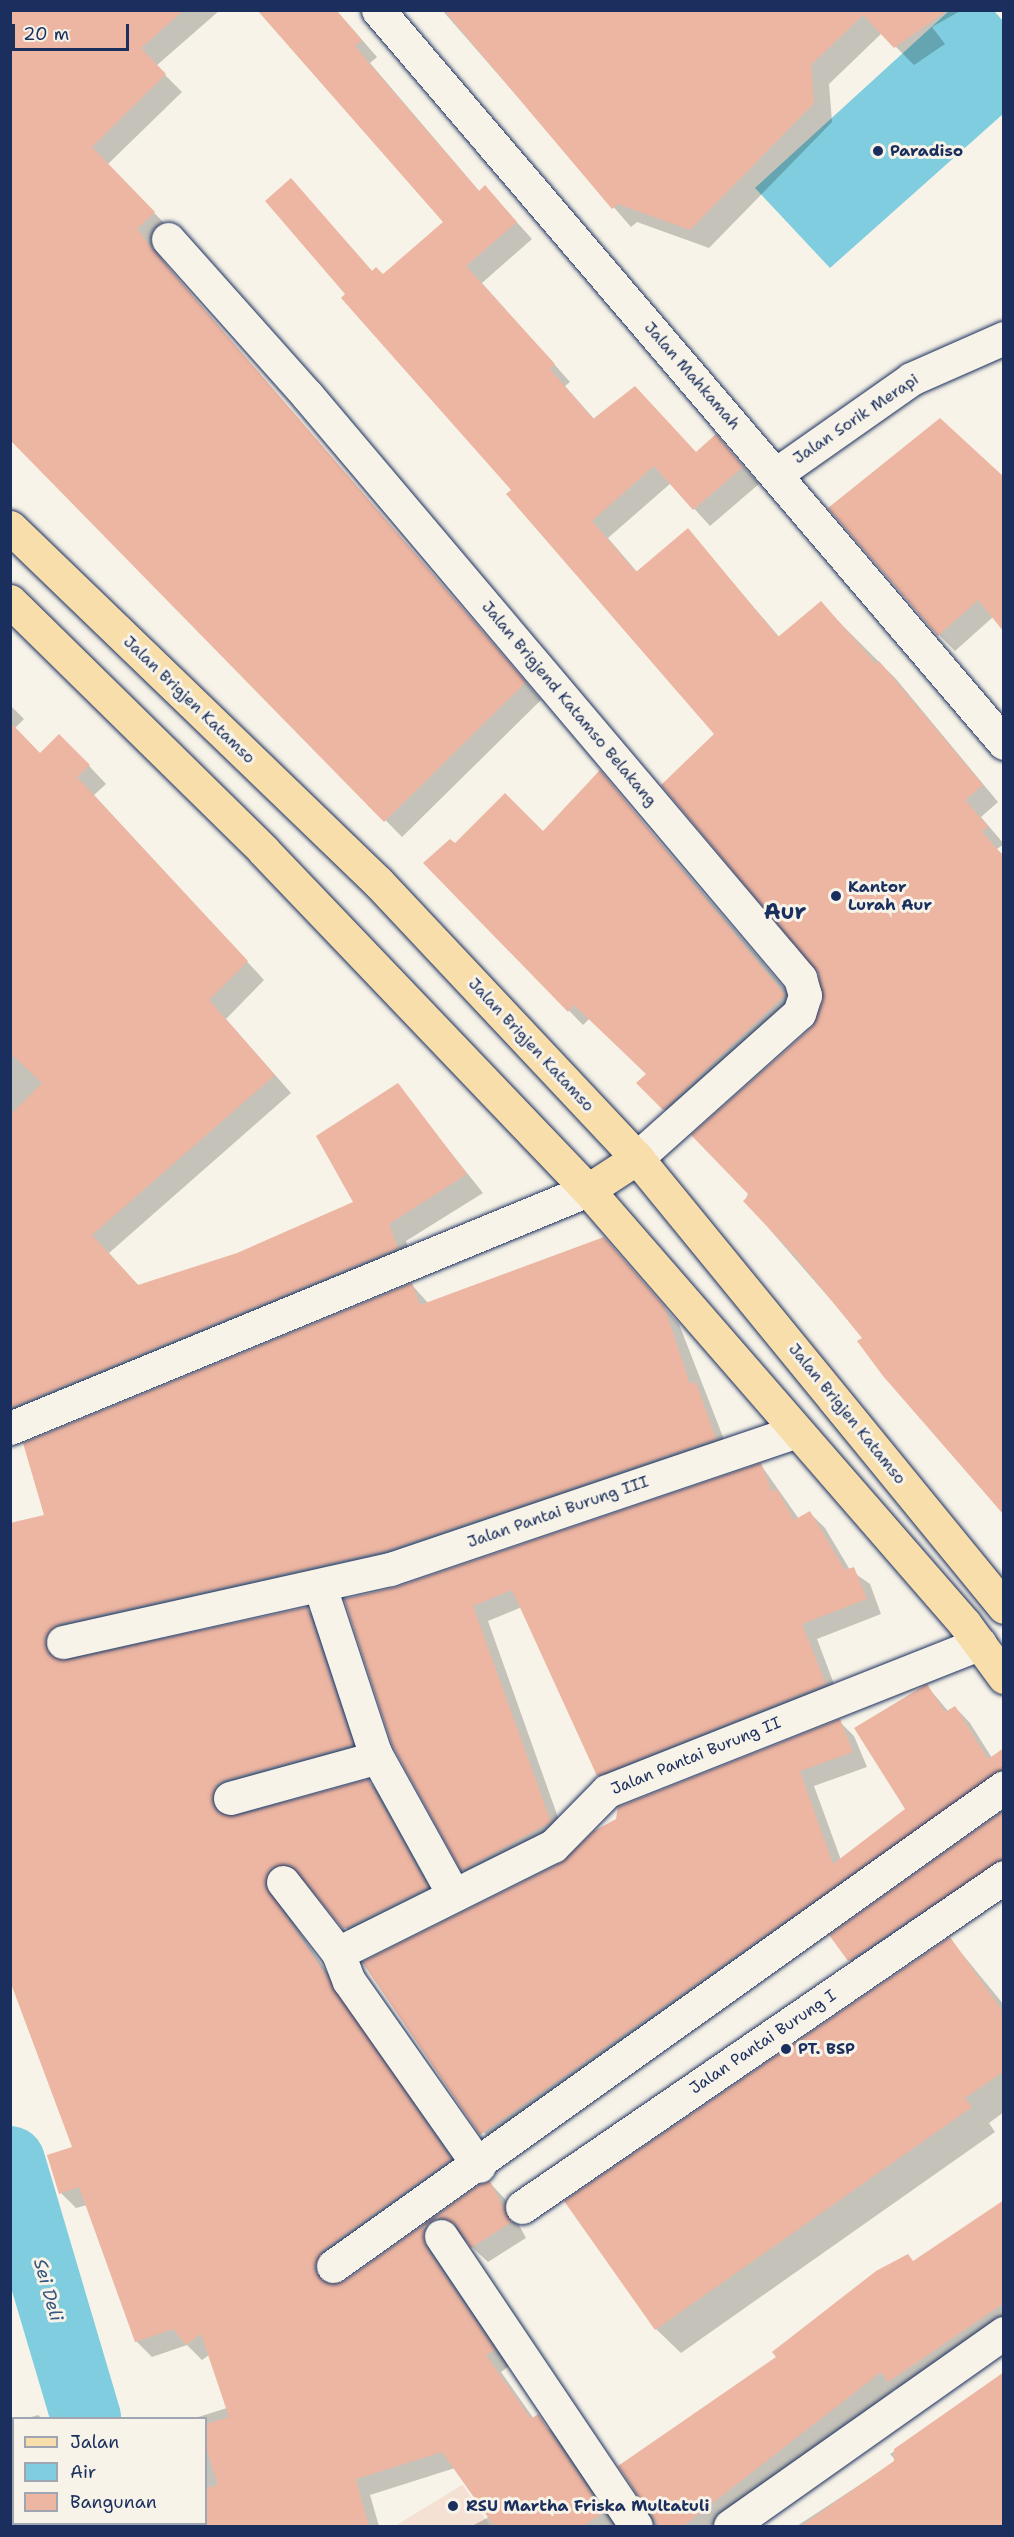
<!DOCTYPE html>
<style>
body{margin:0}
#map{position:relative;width:1014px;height:2537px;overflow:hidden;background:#f7f3e8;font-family:"Shantell Sans",sans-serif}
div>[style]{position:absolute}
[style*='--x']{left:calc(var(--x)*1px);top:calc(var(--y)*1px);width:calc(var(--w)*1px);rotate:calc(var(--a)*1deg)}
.built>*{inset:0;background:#f4e1d3}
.water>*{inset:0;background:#7fcdde}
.shadow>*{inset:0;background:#0003;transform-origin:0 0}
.river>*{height:70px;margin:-35px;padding:0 35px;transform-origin:35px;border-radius:35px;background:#7fcdde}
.building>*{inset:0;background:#edb6a2}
.roads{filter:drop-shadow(0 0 2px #1b2f5e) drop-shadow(0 0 2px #1b2f5e)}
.minor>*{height:33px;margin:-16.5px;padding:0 16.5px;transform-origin:16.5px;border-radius:16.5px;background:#f7f3e8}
.major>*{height:33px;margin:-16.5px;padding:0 16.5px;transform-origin:16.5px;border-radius:16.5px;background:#f8deab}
.dots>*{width:16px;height:16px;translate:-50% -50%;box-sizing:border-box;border:3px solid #f7f3e8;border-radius:50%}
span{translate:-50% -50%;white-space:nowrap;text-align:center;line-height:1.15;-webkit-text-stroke:6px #f7f3e8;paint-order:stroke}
.poi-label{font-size:16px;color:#1b2f5e;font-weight:700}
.left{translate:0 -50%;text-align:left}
.street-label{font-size:16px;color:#1b2f5e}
.water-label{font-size:18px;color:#34567e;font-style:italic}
.district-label{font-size:22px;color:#1b2f5e;font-weight:700}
.frame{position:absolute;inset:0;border:12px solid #1b2f5e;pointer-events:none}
.legend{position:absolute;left:12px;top:2417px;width:195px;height:108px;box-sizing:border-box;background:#f7f3e8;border:2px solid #9fa5b1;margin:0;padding:8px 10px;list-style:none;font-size:18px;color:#1b2f5e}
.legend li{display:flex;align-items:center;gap:12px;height:30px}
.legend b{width:30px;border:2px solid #9fa5b1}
.scale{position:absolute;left:12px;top:24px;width:117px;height:27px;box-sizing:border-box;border:3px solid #1b2f5e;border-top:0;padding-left:8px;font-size:18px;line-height:21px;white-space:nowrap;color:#1b2f5e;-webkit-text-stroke:4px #f7f3e8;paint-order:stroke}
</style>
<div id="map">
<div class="built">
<i style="clip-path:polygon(463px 2485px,490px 2526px,395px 2526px,462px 2485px)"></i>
</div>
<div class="water">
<i style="clip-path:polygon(949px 11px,994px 11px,1003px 21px,1003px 114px,830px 268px,755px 188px)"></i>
</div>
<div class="shadow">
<i style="clip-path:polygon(25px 10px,220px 10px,156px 66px,182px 92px,107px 165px,171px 230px,153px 247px,170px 270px,541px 700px,402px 837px,10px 437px)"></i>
<i style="clip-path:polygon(336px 10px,377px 57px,370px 63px,480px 192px,485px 187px,532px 239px,482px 283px,570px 382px,565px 386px,595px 420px,696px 453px,716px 436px,759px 484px,710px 526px,671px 483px,608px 538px,638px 573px,688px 530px,780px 638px,837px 620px,896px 679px,998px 802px,981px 817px,1004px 844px,997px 849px,1004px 856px,1004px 1515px,885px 1375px,864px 1338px,745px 1201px,824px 1000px,819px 972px,717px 734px,347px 294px,291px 180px,373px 272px,383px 276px,445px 222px)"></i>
<i style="clip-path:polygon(442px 10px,962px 10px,932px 27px,945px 44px,914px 65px,882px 33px,829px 84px,832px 122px,709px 248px,637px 222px,631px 227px)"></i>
<i style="clip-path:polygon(1004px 489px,993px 617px,955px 651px,939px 635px)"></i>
<i style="clip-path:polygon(10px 705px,24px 719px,15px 728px,40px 754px,77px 753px,106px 784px,94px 795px,264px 980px,226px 1019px,291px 1093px,109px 1253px,139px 1286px,237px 1254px,355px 1203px,397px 1085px,483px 1193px,406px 1241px,415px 1266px,10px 1440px)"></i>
<i style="clip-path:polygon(600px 772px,797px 1003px,678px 1123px,638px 1083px,647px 1074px,590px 1018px,583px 1025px,426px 863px,455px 845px,543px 833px)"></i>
<i style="clip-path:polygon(604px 1239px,679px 1324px,730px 1455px,401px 1566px,65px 1644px,60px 1660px,306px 1608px,322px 1624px,367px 1760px,232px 1801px,228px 1816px,368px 1781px,384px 1797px,442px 1903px,360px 1944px,305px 1880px,287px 1883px,279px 1902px,466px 2175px,338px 2266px,330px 2284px,344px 2283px,490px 2183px,505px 2199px,526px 2238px,488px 2262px,456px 2232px,509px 2366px,501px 2372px,534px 2419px,553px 2432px,619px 2526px,472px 2526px,489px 2517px,455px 2468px,370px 2495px,379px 2526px,190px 2526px,206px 2524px,206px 2418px,195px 2418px,227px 2408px,209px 2355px,202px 2360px,187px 2345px,152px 2357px,136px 2341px,87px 2205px,76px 2208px,61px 2193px,74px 2148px,10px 1975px,46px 1516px,412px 1285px,428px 1303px)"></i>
<i style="clip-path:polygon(761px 1465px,799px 1519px,809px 1512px,825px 1528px,850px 1570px,870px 1584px,881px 1614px,817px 1639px,840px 1700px,613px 1790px,598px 1775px,522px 1607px,488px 1621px,565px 1837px,478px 1885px,463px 1870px,396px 1588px)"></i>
<i style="clip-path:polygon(927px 1686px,948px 1711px,955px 1707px,970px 1723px,992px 1758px,1004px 1764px,1004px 1790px,496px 2149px,364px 1963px,839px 1721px,854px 1736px,867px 1767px,814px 1786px,841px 1860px,907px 1809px)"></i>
<i style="clip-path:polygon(1004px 1812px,1004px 1878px,863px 1974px,849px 1960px)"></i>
<i style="clip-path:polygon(950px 1939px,1004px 2005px,1004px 2112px,989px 2123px,995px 2132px,681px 2353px,656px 2329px)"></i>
<i style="clip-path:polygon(1004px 2202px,1004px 2329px,905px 2396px,896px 2388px,721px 2526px,655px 2526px,620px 2467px)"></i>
<i style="clip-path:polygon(1004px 2375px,1004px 2526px,797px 2526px,896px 2461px,890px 2454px)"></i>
<i style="clip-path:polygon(38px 2415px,42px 2418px,28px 2418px)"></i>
<i style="left:14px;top:2424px;width:58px;height:4px;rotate:90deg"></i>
<i style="clip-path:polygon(10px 2484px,14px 2524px,24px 2526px,10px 2526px)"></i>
</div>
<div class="river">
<i style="--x:10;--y:2161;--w:268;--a:73.5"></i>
<i style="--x:122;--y:2524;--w:2;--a:63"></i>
</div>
<div class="building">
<i style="clip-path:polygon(10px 10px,184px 10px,141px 48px,166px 74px,92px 147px,155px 212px,137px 229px,154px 251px,526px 682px,384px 822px,10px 440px)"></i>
<i style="clip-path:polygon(257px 10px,336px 10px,362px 40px,355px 46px,391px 89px,479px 191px,485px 185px,517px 222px,466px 266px,555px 364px,550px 369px,593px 419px,635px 386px,696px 452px,716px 434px,743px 467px,693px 510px,654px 466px,592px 521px,636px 572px,688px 528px,778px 637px,821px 601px,876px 664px,879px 661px,983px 785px,965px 800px,988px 826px,982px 832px,1004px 857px,1004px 1515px,883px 1376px,857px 1341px,862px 1338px,796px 1257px,743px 1201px,749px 1195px,691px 1135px,812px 1027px,823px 1000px,818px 973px,661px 785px,714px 734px,506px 494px,511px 490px,341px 298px,345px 294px,265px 201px,291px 178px,372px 271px,376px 267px,383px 274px,443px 222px)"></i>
<i style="clip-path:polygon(444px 10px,948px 10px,894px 48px,863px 15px,811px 65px,814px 103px,690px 230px,618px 204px,612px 209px)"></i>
<i style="clip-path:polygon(940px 418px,1004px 477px,1004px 632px,978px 600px,938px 636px,828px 508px)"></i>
<i style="clip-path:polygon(10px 722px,40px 753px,59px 734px,90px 765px,77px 777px,248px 961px,209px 1000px,275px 1075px,92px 1235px,138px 1285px,237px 1253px,353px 1202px,316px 1136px,398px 1083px,467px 1174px,389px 1224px,398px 1248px,10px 1408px,10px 1115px,42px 1083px,10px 1053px)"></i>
<i style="clip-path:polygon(600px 770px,785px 995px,663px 1110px,636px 1083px,646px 1074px,574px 1005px,568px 1012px,423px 863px,450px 839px,455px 843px,505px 793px,543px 831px)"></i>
<i style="clip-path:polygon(604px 1237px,664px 1306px,690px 1384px,696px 1382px,716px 1439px,385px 1551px,59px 1624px,45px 1637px,50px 1655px,67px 1660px,307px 1607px,353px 1745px,225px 1780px,216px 1785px,212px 1802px,217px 1812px,235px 1816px,368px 1779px,428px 1887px,343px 1929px,291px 1865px,271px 1868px,265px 1885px,451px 2159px,322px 2251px,314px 2268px,325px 2283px,343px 2282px,479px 2185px,490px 2181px,511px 2222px,471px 2248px,456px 2225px,439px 2217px,424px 2227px,425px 2246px,495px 2350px,486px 2355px,531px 2419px,538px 2414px,604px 2512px,583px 2526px,494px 2526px,442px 2452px,356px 2479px,369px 2526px,206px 2526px,206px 2488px,218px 2485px,206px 2448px,206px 2424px,229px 2417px,201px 2334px,186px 2345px,173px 2329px,135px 2342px,79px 2187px,59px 2194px,47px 2155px,72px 2147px,10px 1981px,10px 1523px,44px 1515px,23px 1443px,412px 1283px,420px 1305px)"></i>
<i style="clip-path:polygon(761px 1463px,772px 1492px,777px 1489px,794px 1520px,810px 1511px,845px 1570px,854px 1567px,867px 1599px,802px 1624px,826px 1684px,597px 1776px,512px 1590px,473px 1606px,551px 1822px,461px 1871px,392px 1745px,344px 1599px,396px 1587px)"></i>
<i style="clip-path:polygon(927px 1684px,945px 1712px,955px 1706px,988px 1759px,1004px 1748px,1004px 1768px,480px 2135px,362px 1962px,561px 1863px,594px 1831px,616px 1819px,618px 1807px,840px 1719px,853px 1752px,800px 1771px,833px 1864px,905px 1809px,854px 1728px)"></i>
<i style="clip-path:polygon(1004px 1810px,1004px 1858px,848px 1961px,829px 1935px)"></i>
<i style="clip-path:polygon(950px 1937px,1004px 2013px,1004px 2071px,965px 2098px,972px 2107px,655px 2330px,564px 2201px)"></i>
<i style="clip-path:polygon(1004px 2200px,1004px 2303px,888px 2382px,881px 2372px,683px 2526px,659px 2526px,618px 2466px,776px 2357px,772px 2352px,876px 2271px,908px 2254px,913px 2261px)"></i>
<i style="clip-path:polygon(1004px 2372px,1004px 2526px,801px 2526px,894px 2461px,894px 2449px)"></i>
</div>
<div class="roads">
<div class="minor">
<i style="--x:378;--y:10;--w:964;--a:49.5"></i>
<i style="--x:168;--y:239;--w:209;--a:48.3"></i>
<i style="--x:307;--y:395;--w:764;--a:49.78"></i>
<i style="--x:800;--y:978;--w:18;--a:74"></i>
<i style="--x:805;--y:995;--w:19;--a:108"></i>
<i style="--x:799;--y:1013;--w:217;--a:138.2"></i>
<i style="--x:776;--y:474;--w:165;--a:-35.1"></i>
<i style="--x:911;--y:379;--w:102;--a:-23.8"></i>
<i style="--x:10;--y:1428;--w:625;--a:-22.38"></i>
<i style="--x:63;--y:1642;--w:335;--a:-12.6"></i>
<i style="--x:390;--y:1569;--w:428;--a:-18.7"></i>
<i style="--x:375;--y:1753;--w:161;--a:61"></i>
<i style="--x:230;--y:1798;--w:147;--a:-15.4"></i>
<i style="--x:372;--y:1759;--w:7;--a:-63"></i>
<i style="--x:375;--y:1753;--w:175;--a:-108.3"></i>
<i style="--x:283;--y:1882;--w:90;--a:52.2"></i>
<i style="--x:338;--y:1953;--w:30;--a:69"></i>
<i style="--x:349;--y:1981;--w:226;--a:54.9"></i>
<i style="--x:338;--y:1953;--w:240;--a:-26.5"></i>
<i style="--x:553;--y:1846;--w:77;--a:-45.5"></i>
<i style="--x:607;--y:1791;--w:401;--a:-21.6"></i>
<i style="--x:522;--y:2207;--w:584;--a:-34.4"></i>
<i style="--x:441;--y:2236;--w:349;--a:56.1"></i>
<i style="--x:333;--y:2266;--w:824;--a:-35.52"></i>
<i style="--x:730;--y:2526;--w:335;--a:-35.2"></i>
</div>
<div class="major">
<i style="--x:10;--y:527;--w:511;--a:43.97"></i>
<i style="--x:378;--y:882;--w:378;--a:46.8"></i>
<i style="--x:637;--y:1158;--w:580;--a:50.74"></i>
<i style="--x:10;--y:601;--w:355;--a:44.5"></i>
<i style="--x:263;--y:850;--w:470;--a:46.3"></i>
<i style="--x:588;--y:1190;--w:575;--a:49.02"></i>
<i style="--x:965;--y:1624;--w:66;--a:53.7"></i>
<i style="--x:588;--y:1190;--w:59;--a:-33.1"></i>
</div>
</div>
<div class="dots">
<i style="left:878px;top:151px;background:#1b2f5e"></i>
<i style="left:836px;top:896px;background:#1b2f5e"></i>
<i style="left:786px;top:2049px;background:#1b2f5e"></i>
<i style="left:453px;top:2506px;background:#1b2f5e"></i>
</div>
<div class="poi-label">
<span class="left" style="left:890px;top:151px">Paradiso</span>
<span class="left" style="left:848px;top:896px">Kantor<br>Lurah Aur</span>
<span class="left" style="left:798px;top:2049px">PT. BSP</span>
<span class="left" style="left:466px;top:2506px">RSU Martha Friska Multatuli</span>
</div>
<div class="street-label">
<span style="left:692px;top:376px;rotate:49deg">Jalan Mahkamah</span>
<span style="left:856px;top:419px;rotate:-34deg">Jalan Sorik Merapi</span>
<span style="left:189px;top:700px;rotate:44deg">Jalan Brigjen Katamso</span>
<span style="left:569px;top:704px;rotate:50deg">Jalan Brigjend Katamso Belakang</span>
<span style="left:531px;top:1045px;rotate:47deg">Jalan Brigjen Katamso</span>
<span style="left:847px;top:1414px;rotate:51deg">Jalan Brigjen Katamso</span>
<span style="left:558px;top:1512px;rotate:-19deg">Jalan Pantai Burung III</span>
<span style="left:696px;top:1756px;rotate:-22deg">Jalan Pantai Burung II</span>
<span style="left:763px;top:2042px;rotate:-34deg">Jalan Pantai Burung I</span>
</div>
<div class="water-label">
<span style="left:48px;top:2290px;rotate:74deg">Sei Deli</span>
</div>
<div class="district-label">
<span style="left:785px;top:912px">Aur</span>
</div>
<div class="frame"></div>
<ul class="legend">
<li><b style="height:8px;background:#f8deab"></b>Jalan</li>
<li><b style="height:16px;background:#7fcdde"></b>Air</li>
<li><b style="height:16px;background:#edb6a2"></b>Bangunan</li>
</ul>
<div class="scale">20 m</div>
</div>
